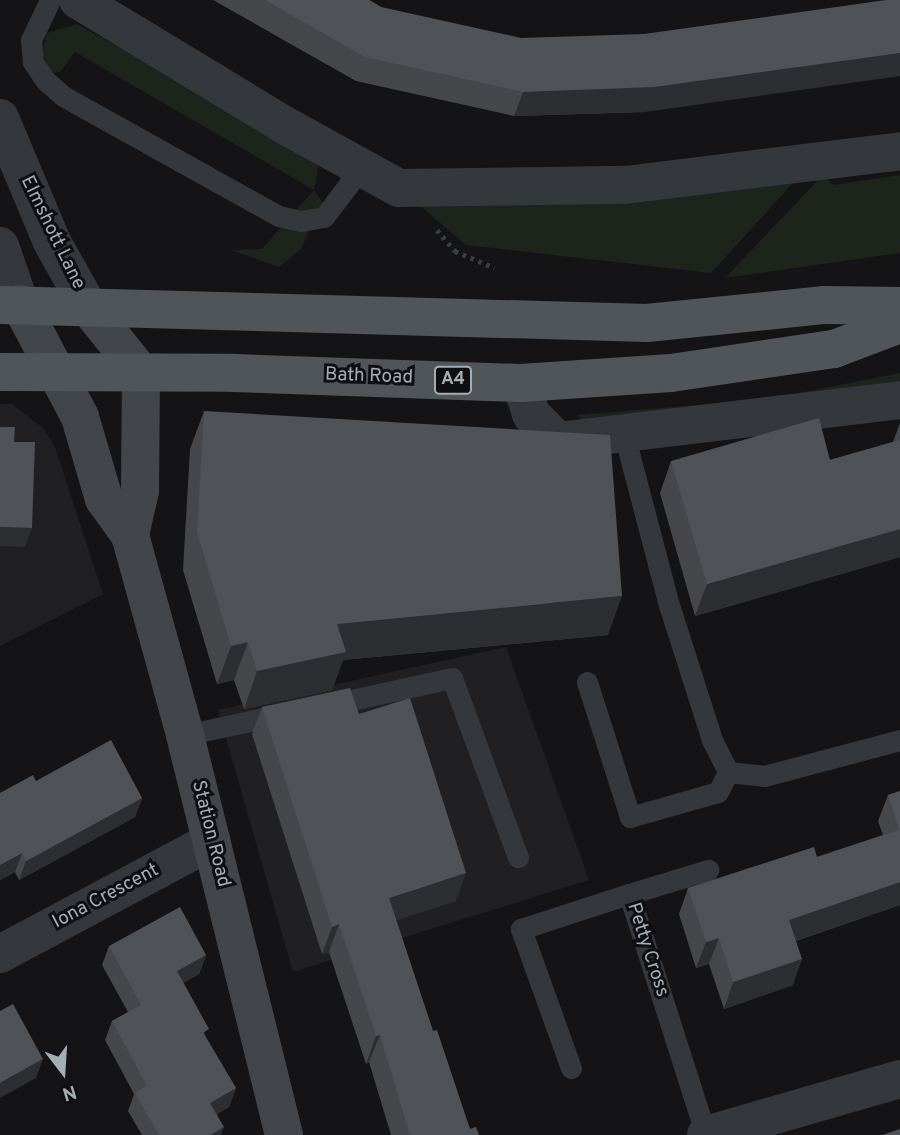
<!DOCTYPE html>
<style>
body{margin:0}
#map{position:relative;width:900px;height:1135px;overflow:hidden;background:#141416;font-family:Overpass,sans-serif}
div>[style]{position:absolute}
[style*='--x']{left:calc(var(--x)*1px);top:calc(var(--y)*1px);width:calc(var(--w)*1px);rotate:calc(var(--a)*1deg)}
.built>*{inset:0;background:#202023}
.green>*{inset:0;background:#1c241c}
.path>*{height:4.5px;margin-top:-2.25px;transform-origin:0;background:repeating-linear-gradient(90deg,#3a3e42 0 3.5px,transparent 0 8.5px)}
.lane>*{height:21px;margin:-10.5px;padding:0 10.5px;transform-origin:10.5px;border-radius:10.5px;background:#34373b}
.street>*{height:38px;margin:-19px;padding:0 19px;transform-origin:19px;border-radius:19px;background:#34373b}
.secondary>*{height:38px;margin:-19px;padding:0 19px;transform-origin:19px;border-radius:19px;background:#42464b}
.primary>*{height:38px;margin:-19px;padding:0 19px;transform-origin:19px;border-radius:19px;background:#50555a}
.wall>*{inset:0;background:#45474b}
.shaded-wall>*{inset:0;background:#2d2e31}
.building>*{inset:0;background:#4f5257}
span{translate:-50% -50%;white-space:nowrap;text-align:center;line-height:1.15;-webkit-text-stroke:6px #0f0f11;paint-order:stroke}
.shield-label span{padding:2px 5px;background:#0f0f11;border:2px solid;border-radius:5px;-webkit-text-stroke-width:0}
.shield-label{font-size:18px;color:#a4aeb7;font-weight:700}
.street-label{font-size:19px;color:#a4aeb7}
.north{position:absolute;left:28px;top:1037px;width:70px;height:70px;-webkit-text-stroke:5px #0f0f11;paint-order:stroke;rotate:163deg;font-size:19px;font-weight:700;line-height:28px;text-align:center;color:#a4aeb7}
.north::after{content:'';display:block;margin:auto;width:24px;height:32px;background:#a4aeb7;clip-path:polygon(50% 0,100% 100%,50% 72%,0 100%)}
</style>
<div id="map">
<div class="built">
<i style="clip-path:polygon(0 404px,12px 404px,43px 428px,55px 447px,103px 594px,0 646px)"></i>
<i style="clip-path:polygon(506px 647px,589px 880px,293px 972px,218px 710px)"></i>
</div>
<div class="green">
<i style="clip-path:polygon(77px 24px,320px 157px,314px 190px,322px 202px,301px 249px,279px 267px,231px 250px,262px 249px,314px 190px,75px 52px,60px 72px,52px 73px,42px 54px,47px 33px)"></i>
<i style="clip-path:polygon(823px 175px,834px 185px,900px 175px,900px 253px,725px 278px)"></i>
<i style="clip-path:polygon(794px 182px,711px 273px,466px 245px,412px 199px)"></i>
<i style="clip-path:polygon(900px 373px,900px 382px,586px 424px,577px 415px,769px 399px)"></i>
</div>
<div class="path">
<i style="--x:437;--y:230;--w:28;--a:49"></i>
<i style="--x:455;--y:251;--w:43;--a:23"></i>
</div>
<div class="lane">
<i style="--x:50;--y:0;--w:44;--a:115.4"></i>
<i style="--x:31;--y:40;--w:22;--a:85"></i>
<i style="--x:33;--y:62;--w:23;--a:56"></i>
<i style="--x:46;--y:81;--w:23;--a:41"></i>
<i style="--x:63;--y:96;--w:247;--a:29.1"></i>
<i style="--x:279;--y:216;--w:23;--a:13"></i>
<i style="--x:301;--y:221;--w:23;--a:-10"></i>
<i style="--x:324;--y:217;--w:61;--a:-52.9"></i>
<i style="--x:624;--y:434;--w:177;--a:75.3"></i>
<i style="--x:669;--y:605;--w:142;--a:72.3"></i>
<i style="--x:712;--y:740;--w:36;--a:63"></i>
<i style="--x:728;--y:772;--w:36;--a:6"></i>
<i style="--x:764;--y:776;--w:141;--a:-14.8"></i>
<i style="--x:587;--y:682;--w:142;--a:72.3"></i>
<i style="--x:630;--y:817;--w:91;--a:-15.9"></i>
<i style="--x:718;--y:792;--w:22;--a:-63"></i>
<i style="--x:328;--y:705;--w:127;--a:-12.3"></i>
<i style="--x:452;--y:678;--w:191;--a:69.8"></i>
<i style="--x:185;--y:735;--w:99;--a:-12.2"></i>
<i style="--x:629;--y:894;--w:83;--a:-16.9"></i>
<i style="--x:571;--y:1068;--w:148;--a:-109.8"></i>
<i style="--x:521;--y:929;--w:114;--a:-18"></i>
<i style="--x:629;--y:894;--w:253;--a:72.3"></i>
</div>
<div class="street">
<i style="--x:78;--y:0;--w:243;--a:31.2"></i>
<i style="--x:286;--y:126;--w:129;--a:28.8"></i>
<i style="--x:399;--y:188;--w:226;--a:-0.8"></i>
<i style="--x:625;--y:185;--w:277;--a:-7"></i>
<i style="--x:0;--y:118;--w:134;--a:67.2"></i>
<i style="--x:52;--y:242;--w:76;--a:60.7"></i>
<i style="--x:0;--y:246;--w:61;--a:71"></i>
<i style="--x:521;--y:383;--w:33;--a:72"></i>
<i style="--x:531;--y:414;--w:38;--a:45"></i>
<i style="--x:558;--y:441;--w:344;--a:-6.8"></i>
<i style="--x:0;--y:954;--w:240;--a:-28.1"></i>
<i style="--x:706;--y:1135;--w:202;--a:-16.1"></i>
</div>
<div class="secondary">
<i style="--x:20;--y:304;--w:128;--a:62"></i>
<i style="--x:80;--y:417;--w:85;--a:73.7"></i>
<i style="--x:104;--y:499;--w:44;--a:54.2"></i>
<i style="--x:130;--y:535;--w:207;--a:74.6"></i>
<i style="--x:185;--y:735;--w:412;--a:76.1"></i>
<i style="--x:89;--y:308;--w:83;--a:51.3"></i>
<i style="--x:141;--y:373;--w:118;--a:90.5"></i>
<i style="--x:140;--y:491;--w:45;--a:102.8"></i>
</div>
<div class="primary">
<i style="--x:0;--y:305;--w:647;--a:1.59"></i>
<i style="--x:647;--y:323;--w:179;--a:-5.8"></i>
<i style="--x:825;--y:305;--w:75;--a:0.8"></i>
<i style="--x:0;--y:372;--w:234;--a:0.2"></i>
<i style="--x:234;--y:373;--w:287;--a:2"></i>
<i style="--x:521;--y:383;--w:150;--a:-3.8"></i>
<i style="--x:671;--y:373;--w:165;--a:-8.4"></i>
<i style="--x:834;--y:349;--w:71;--a:-20.7"></i>
</div>
<div class="wall">
<i style="clip-path:polygon(213px 0,369px 0,381px 7px,645px 112px,514px 116px,356px 81px)"></i>
<i style="clip-path:polygon(204px 411px,608px 635px,343px 660px,332px 690px,244px 709px,234px 680px,217px 684px,183px 570px,190px 449px)"></i>
<i style="clip-path:polygon(900px 423px,900px 557px,695px 616px,660px 493px,671px 461px,830px 460px,893px 442px)"></i>
<i style="clip-path:polygon(262px 707px,359px 714px,456px 901px,396px 920px,433px 1031px,470px 1129px,479px 1135px,391px 1135px,369px 1062px,366px 1064px,329px 952px,322px 954px,252px 734px)"></i>
<i style="clip-path:polygon(36px 781px,142px 798px,135px 817px,19px 880px,15px 872px,0 880px,0 793px)"></i>
<i style="clip-path:polygon(900px 791px,900px 905px,796px 941px,793px 985px,724px 1009px,709px 964px,696px 968px,679px 914px,688px 888px,817px 857px,883px 835px,878px 821px,888px 795px)"></i>
<i style="clip-path:polygon(109px 946px,206px 955px,199px 974px,183px 983px,206px 1037px,236px 1088px,229px 1107px,217px 1114px,221px 1135px,142px 1135px,128px 1111px,134px 1094px,105px 1040px,112px 1021px,128px 1012px,102px 965px)"></i>
</div>
<div class="shaded-wall">
<i style="clip-path:polygon(900px 53px,900px 76px,645px 112px,514px 116px,523px 92px)"></i>
<i style="clip-path:polygon(0 527px,32px 528px,25px 547px,0 546px)"></i>
<i style="clip-path:polygon(900px 529px,900px 557px,695px 616px,707px 584px)"></i>
<i style="clip-path:polygon(622px 596px,608px 635px,343px 660px,332px 690px,244px 709px,257px 671px,337px 624px)"></i>
<i style="clip-path:polygon(248px 642px,234px 680px,217px 684px,231px 646px)"></i>
<i style="clip-path:polygon(142px 798px,135px 817px,19px 880px,26px 861px)"></i>
<i style="clip-path:polygon(22px 853px,15px 872px,0 880px,0 865px)"></i>
<i style="clip-path:polygon(466px 873px,456px 901px,379px 926px,389px 898px)"></i>
<i style="clip-path:polygon(900px 882px,900px 905px,780px 946px,789px 920px)"></i>
<i style="clip-path:polygon(339px 924px,329px 952px,322px 954px,332px 927px)"></i>
<i style="clip-path:polygon(719px 938px,709px 964px,696px 968px,706px 942px)"></i>
<i style="clip-path:polygon(206px 955px,199px 974px,170px 990px,177px 971px)"></i>
<i style="clip-path:polygon(802px 959px,793px 985px,724px 1009px,733px 982px)"></i>
<i style="clip-path:polygon(380px 1035px,369px 1062px,366px 1064px,376px 1036px)"></i>
<i style="clip-path:polygon(43px 1059px,36px 1078px,0 1098px,0 1083px)"></i>
<i style="clip-path:polygon(236px 1088px,229px 1107px,204px 1122px,210px 1103px)"></i>
<i style="clip-path:polygon(224px 1127px,221px 1135px,210px 1135px)"></i>
</div>
<div class="building">
<i style="clip-path:polygon(265px 0,369px 0,381px 7px,521px 38px,644px 34px,886px 0,900px 0,900px 53px,654px 87px,523px 92px,365px 57px)"></i>
<i style="clip-path:polygon(204px 411px,610px 435px,622px 596px,337px 624px,346px 652px,257px 671px,248px 642px,231px 646px,197px 532px)"></i>
<i style="clip-path:polygon(819px 418px,830px 460px,900px 440px,900px 529px,707px 584px,671px 461px)"></i>
<i style="clip-path:polygon(0 427px,15px 427px,14px 442px,35px 442px,32px 528px,0 527px)"></i>
<i style="clip-path:polygon(350px 688px,359px 714px,410px 698px,466px 873px,389px 898px,433px 1031px,437px 1030px,470px 1129px,476px 1127px,479px 1135px,410px 1135px,380px 1035px,376px 1036px,339px 924px,332px 927px,262px 707px)"></i>
<i style="clip-path:polygon(111px 740px,142px 798px,26px 861px,22px 853px,0 865px,0 793px,33px 775px,36px 781px)"></i>
<i style="clip-path:polygon(900px 791px,900px 882px,789px 920px,802px 959px,733px 982px,719px 938px,706px 942px,688px 888px,814px 847px,817px 857px,899px 830px,888px 795px)"></i>
<i style="clip-path:polygon(180px 907px,206px 955px,177px 971px,209px 1029px,203px 1033px,236px 1088px,210px 1103px,224px 1127px,210px 1135px,159px 1135px,135px 1093px,147px 1086px,112px 1021px,141px 1005px,109px 946px)"></i>
<i style="clip-path:polygon(13px 1004px,43px 1059px,0 1083px,0 1011px)"></i>
<i style="clip-path:polygon(900px 1129px,900px 1135px,882px 1135px)"></i>
</div>
<div class="shield-label">
<span style="left:453px;top:380px">A4</span>
</div>
<div class="street-label">
<span style="left:52px;top:233px;rotate:64deg">Elmshott Lane</span>
<span style="left:369px;top:377px;rotate:2deg">Bath Road</span>
<span style="left:210px;top:834px;rotate:76deg">Station Road</span>
<span style="left:106px;top:897px;rotate:-28deg">Iona Crescent</span>
<span style="left:647px;top:950px;rotate:72deg">Petty Cross</span>
</div>
<div class="north">N</div>
</div>
